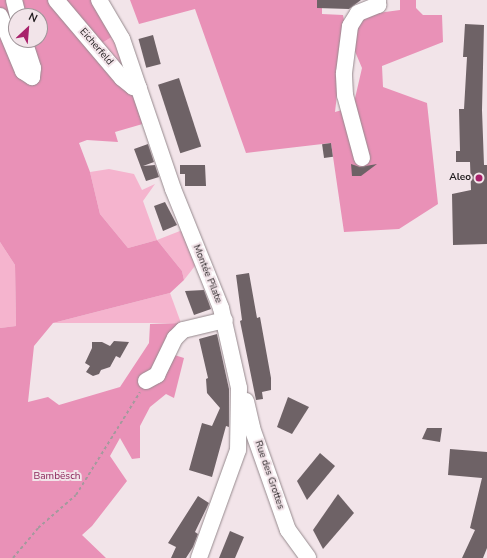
<!DOCTYPE html>
<meta charset="utf-8">
<style>
body{margin:0}
#map{position:relative;width:487px;height:558px;overflow:hidden;background:#f2e4e9;font-family:"Nunito Sans",sans-serif}
div>[style]{position:absolute}
[style*='--x']{left:calc(var(--x)*1px);top:calc(var(--y)*1px);width:calc(var(--w)*1px);rotate:calc(var(--a)*1deg)}
.green>*{inset:0;background:#f5b4ce}
.forest>*{inset:0;background:#e991b7}
.building>*{inset:0;background:#6e6266;transform-origin:0 0}
.path>*{height:2px;margin-top:-1px;transform-origin:0;background:repeating-linear-gradient(90deg,#a4999d 0 3px,transparent 0 6px)}
.roads{filter:drop-shadow(0 0 1px #968a8e) drop-shadow(0 0 1px #968a8e)}
.minor>*{height:16px;margin:-8px;padding:0 8px;transform-origin:8px;border-radius:8px;background:#fff}
.dots>*{width:11px;height:11px;translate:-50% -50%;box-sizing:border-box;border:2px solid #f2e4e9;border-radius:50%}
span{translate:-50% -50%;white-space:nowrap;text-align:center;line-height:1.15;-webkit-text-stroke:4px #f2e4e9;paint-order:stroke}
.street-label{font-size:10px;color:#211c1e}
.poi-label{font-size:10px;color:#211c1e;font-weight:700}
.right{translate:-100% -50%;text-align:right}
.park-label{font-size:10px;color:#882358}
.north{position:absolute;left:8px;top:8px;width:40px;height:40px;box-sizing:border-box;background:#f2e4e9;border:1px solid #9e9498;border-radius:50%;rotate:26deg;font-size:11px;font-weight:700;line-height:16px;text-align:center;color:#211c1e}
.north::after{content:'';display:block;margin:auto;width:14px;height:18px;background:#a8226b;clip-path:polygon(50% 0,100% 100%,50% 72%,0 100%)}
</style>
<div id="map">
<div class="green">
<i style="clip-path:polygon(115px 35px,137px 98px,97px 46px)"></i>
<i style="clip-path:polygon(109px 169px,134px 174px,142px 190px,155px 184px,143px 201px,157px 240px,185px 229px,198px 262px,184px 280px,182px 271px,157px 240px,128px 248px,100px 214px,90px 172px)"></i>
<i style="clip-path:polygon(0 242px,15px 265px,16px 326px,0 328px)"></i>
<i style="clip-path:polygon(170px 293px,181px 323px,53px 323px)"></i>
</div>
<div class="forest">
<i style="clip-path:polygon(evenodd,0 0,94px 0,115px 35px,97px 46px,137px 98px,146px 123px,115px 132px,118px 142px,87px 140px,79px 143px,90px 172px,100px 214px,128px 248px,157px 240px,182px 271px,184px 280px,170px 293px,53px 323px,34px 346px,28px 402px,48px 397px,59px 405px,120px 387px,149px 343px,150px 324px,181px 323px,168px 353px,184px 358px,174px 398px,166px 394px,150px 407px,140px 426px,140px 458px,132px 459px,120px 438px,110px 456px,127px 481px,92px 526px,82px 535px,106px 558px,0 558px,0 328px,16px 326px,15px 265px,0 242px,0 0,16px 16px,40px 16px,40px 40px,16px 40px,16px 16px)"></i>
<i style="clip-path:polygon(130px 0,322px 0,322px 14px,343px 15px,345px 25px,335px 112px,353px 107px,362px 68px,351px 42px,363px 15px,400px 10px,400px 0,416px 0,416px 8px,423px 15px,442px 15px,443px 42px,382px 66px,383px 87px,427px 103px,438px 204px,399px 229px,344px 232px,331px 143px,246px 153px,195px 9px,139px 24px)"></i>
</div>
<div class="building">
<i style="clip-path:polygon(317px 0,361px 0,349px 9px,317px 8px)"></i>
<i style="clip-path:polygon(465px 24px,484px 25px,482px 110px,484px 165px,487px 165px,487px 244px,453px 245px,452px 194px,471px 190px,470px 162px,456px 162px,456px 151px,460px 151px,459px 109px,464px 109px,467px 57px,463px 57px)"></i>
<i style="left:153px;top:35px;width:30px;height:15px;rotate:75deg"></i>
<i style="left:179px;top:78px;width:72px;height:22px;rotate:72deg"></i>
<i style="left:331px;top:143px;width:14px;height:9px;rotate:82deg"></i>
<i style="clip-path:polygon(148px 144px,154px 162px,143px 166px,155px 165px,159px 177px,146px 181px,134px 149px)"></i>
<i style="clip-path:polygon(351px 164px,360px 167px,377px 164px,361px 176px,352px 176px)"></i>
<i style="clip-path:polygon(180px 165px,205px 165px,206px 186px,185px 186px,185px 174px,180px 174px)"></i>
<i style="clip-path:polygon(165px 202px,177px 225px,163px 231px,154px 206px)"></i>
<i style="clip-path:polygon(249px 273px,257px 318px,260px 317px,271px 378px,271px 390px,262px 392px,263px 399px,256px 400px,240px 321px,242px 320px,236px 275px)"></i>
<i style="clip-path:polygon(204px 290px,211px 309px,194px 315px,185px 291px)"></i>
<i style="clip-path:polygon(217px 334px,229px 389px,229px 427px,226px 426px,212px 477px,189px 470px,202px 423px,212px 426px,220px 408px,207px 393px,206px 379px,208px 378px,199px 339px)"></i>
<i style="clip-path:polygon(114px 341px,129px 342px,120px 358px,116px 356px,110px 367px,101px 370px,99px 374px,93px 376px,86px 372px,90px 366px,85px 363px,92px 348px,92px 342px,102px 342px,110px 346px)"></i>
<i style="clip-path:polygon(288px 397px,309px 407px,292px 434px,277px 427px)"></i>
<i style="clip-path:polygon(427px 428px,442px 428px,440px 442px,422px 439px)"></i>
<i style="clip-path:polygon(450px 449px,487px 452px,487px 548px,483px 558px,462px 558px,475px 530px,470px 528px,482px 478px,448px 475px)"></i>
<i style="clip-path:polygon(320px 453px,335px 466px,307px 500px,297px 481px)"></i>
<i style="clip-path:polygon(338px 494px,354px 513px,323px 549px,313px 530px)"></i>
<i style="clip-path:polygon(198px 496px,209px 503px,195px 532px,198px 534px,193px 547px,186px 558px,171px 558px,176px 547px,168px 543px)"></i>
<i style="clip-path:polygon(230px 531px,244px 537px,235px 558px,219px 558px)"></i>
</div>
<div class="path">
<i style="--x:13;--y:558;--w:39;--a:-50"></i>
<i style="--x:38;--y:528;--w:50;--a:-41"></i>
<i style="--x:76;--y:495;--w:121;--a:-58.1"></i>
</div>
<div class="roads">
<div class="minor">
<i style="--x:14;--y:0;--w:16;--a:76"></i>
<i style="--x:56;--y:0;--w:102;--a:49.8"></i>
<i style="--x:122;--y:78;--w:14;--a:39"></i>
<i style="--x:133;--y:87;--w:6;--a:9"></i>
<i style="--x:99;--y:0;--w:45;--a:59.5"></i>
<i style="--x:122;--y:39;--w:158;--a:71.2"></i>
<i style="--x:173;--y:189;--w:128;--a:68"></i>
<i style="--x:221;--y:308;--w:82;--a:77.3"></i>
<i style="--x:239;--y:388;--w:62;--a:90.9"></i>
<i style="--x:238;--y:450;--w:115;--a:109.9"></i>
<i style="--x:0;--y:16;--w:60;--a:67.3"></i>
<i style="--x:23;--y:71;--w:11;--a:34"></i>
<i style="--x:32;--y:77;--w:9;--a:-84"></i>
<i style="--x:33;--y:68;--w:29;--a:-108"></i>
<i style="--x:362;--y:158;--w:65;--a:-105.1"></i>
<i style="--x:345;--y:95;--w:22;--a:-93"></i>
<i style="--x:344;--y:73;--w:47;--a:-82.7"></i>
<i style="--x:350;--y:26;--w:15;--a:-58"></i>
<i style="--x:358;--y:13;--w:22;--a:-22"></i>
<i style="--x:378;--y:5;--w:5;--a:-90"></i>
<i style="--x:146;--y:381;--w:13;--a:-29"></i>
<i style="--x:157;--y:375;--w:41;--a:-64.1"></i>
<i style="--x:175;--y:338;--w:11;--a:-45"></i>
<i style="--x:183;--y:330;--w:43;--a:-13.4"></i>
<i style="--x:246;--y:401;--w:28;--a:77"></i>
<i style="--x:252;--y:428;--w:108;--a:70.6"></i>
<i style="--x:288;--y:530;--w:34;--a:54"></i>
</div>
</div>
<div class="dots">
<i style="left:479px;top:178px;background:#a8226b"></i>
</div>
<div class="street-label">
<span style="left:96px;top:47px;rotate:49deg">Eicherfeld</span>
<span style="left:207px;top:274px;rotate:68deg">Montée Pilate</span>
<span style="left:269px;top:475px;rotate:71deg">Rue des Grottes</span>
</div>
<div class="poi-label">
<span class="right" style="left:471px;top:178px">Aleo</span>
</div>
<div class="park-label">
<span style="left:57px;top:477px">Bambësch</span>
</div>
<div class="north">N</div>
</div>
